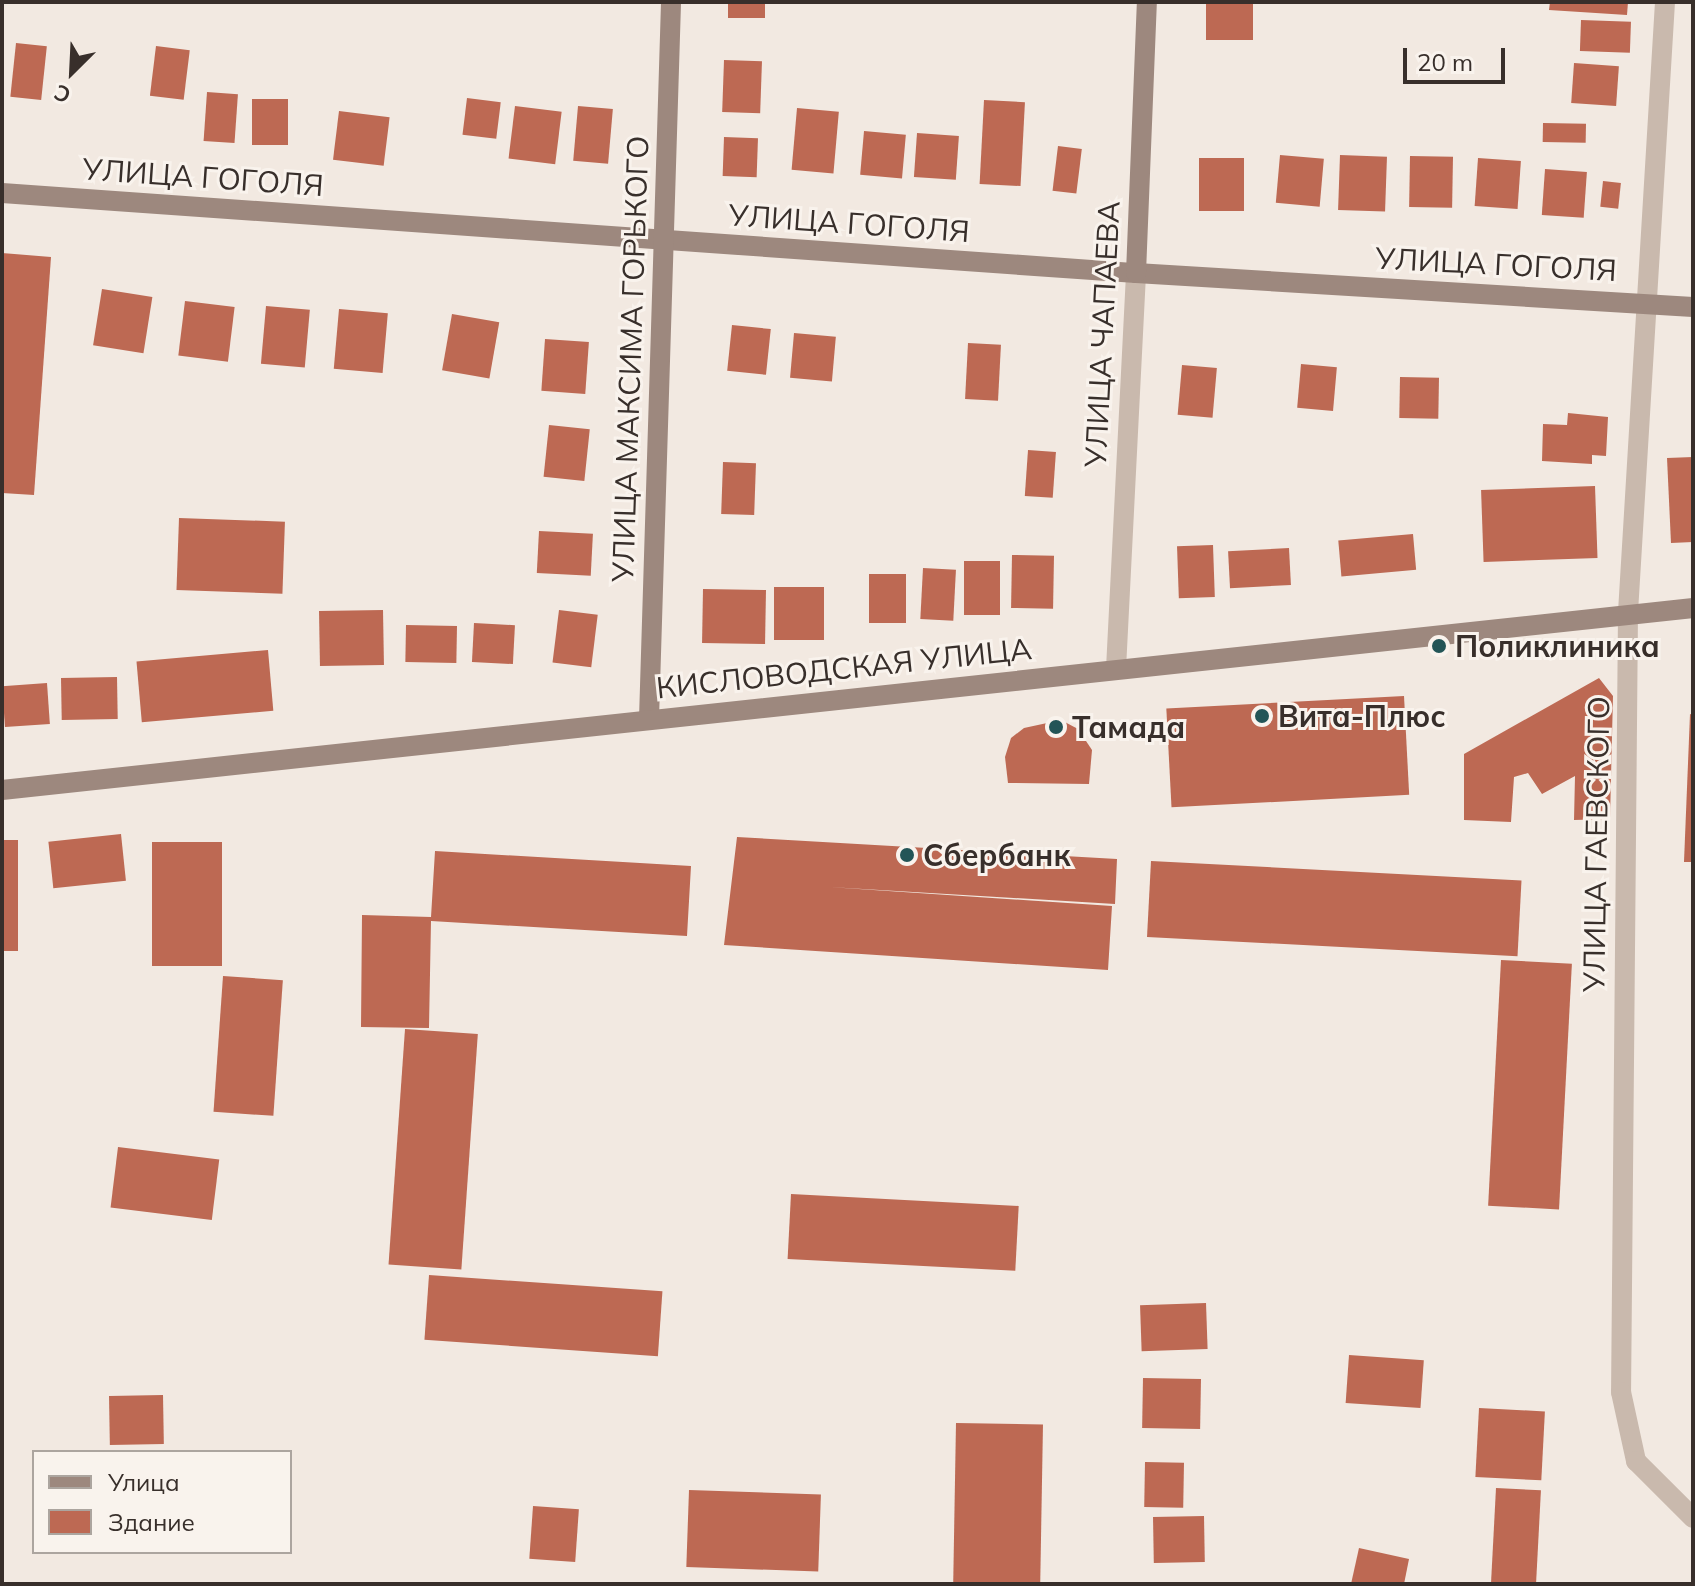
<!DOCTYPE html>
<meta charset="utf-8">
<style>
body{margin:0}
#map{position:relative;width:1695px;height:1586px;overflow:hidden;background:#f2e9e1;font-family:Mulish,sans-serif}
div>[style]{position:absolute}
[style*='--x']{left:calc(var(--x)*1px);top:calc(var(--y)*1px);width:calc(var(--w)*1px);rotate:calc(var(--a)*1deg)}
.building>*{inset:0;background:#bd6953;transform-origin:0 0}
.street>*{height:20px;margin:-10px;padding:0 10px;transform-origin:10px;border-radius:10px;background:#c9b9ad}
.secondary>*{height:20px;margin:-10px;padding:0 10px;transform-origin:10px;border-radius:10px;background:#9d887e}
.dots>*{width:22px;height:22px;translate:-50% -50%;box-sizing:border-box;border:4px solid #f9f3ed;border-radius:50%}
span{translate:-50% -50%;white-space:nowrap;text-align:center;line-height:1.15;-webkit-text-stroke:6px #f9f3ed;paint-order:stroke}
.street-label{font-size:30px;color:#382f2b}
.poi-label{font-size:30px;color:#382f2b;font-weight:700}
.left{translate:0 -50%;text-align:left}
.frame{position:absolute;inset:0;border:4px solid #382f2b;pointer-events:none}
.legend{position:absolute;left:32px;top:1450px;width:260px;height:104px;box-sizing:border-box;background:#f9f3ed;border:2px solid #aca59f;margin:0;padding:10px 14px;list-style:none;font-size:24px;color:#382f2b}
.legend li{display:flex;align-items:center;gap:16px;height:40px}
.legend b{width:40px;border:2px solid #aca59f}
.north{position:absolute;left:32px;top:32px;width:80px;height:80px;-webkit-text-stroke:6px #f9f3ed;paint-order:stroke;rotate:204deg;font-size:22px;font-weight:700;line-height:32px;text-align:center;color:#382f2b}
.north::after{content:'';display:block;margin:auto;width:28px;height:36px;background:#382f2b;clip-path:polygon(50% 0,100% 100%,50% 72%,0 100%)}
.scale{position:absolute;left:1403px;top:48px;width:102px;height:36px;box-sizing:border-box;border:4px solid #382f2b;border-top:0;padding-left:10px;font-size:24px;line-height:28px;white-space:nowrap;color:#382f2b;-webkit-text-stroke:6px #f9f3ed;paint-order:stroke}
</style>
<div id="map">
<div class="building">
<i style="left:728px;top:2px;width:37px;height:16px"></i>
<i style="left:1206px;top:2px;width:47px;height:38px"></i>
<i style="clip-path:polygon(1550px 2px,1628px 2px,1627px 15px,1549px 10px)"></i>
<i style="left:1581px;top:20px;width:50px;height:31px;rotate:2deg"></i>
<i style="left:16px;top:43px;width:31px;height:54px;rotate:6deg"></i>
<i style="left:156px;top:46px;width:34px;height:50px;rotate:7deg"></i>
<i style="left:724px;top:60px;width:38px;height:52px;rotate:2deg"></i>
<i style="left:1574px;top:63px;width:45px;height:40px;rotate:4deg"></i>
<i style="left:207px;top:92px;width:31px;height:49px;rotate:4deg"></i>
<i style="left:467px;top:98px;width:34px;height:37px;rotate:7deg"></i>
<i style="left:252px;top:99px;width:36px;height:46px"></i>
<i style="left:984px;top:100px;width:41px;height:84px;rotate:3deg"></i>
<i style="left:515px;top:106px;width:47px;height:53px;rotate:7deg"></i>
<i style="left:578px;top:106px;width:35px;height:55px;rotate:5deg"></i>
<i style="left:797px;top:108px;width:42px;height:62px;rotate:5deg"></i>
<i style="left:339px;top:111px;width:51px;height:49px;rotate:7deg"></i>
<i style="left:1543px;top:123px;width:43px;height:19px;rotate:1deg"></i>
<i style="left:864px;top:131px;width:42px;height:44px;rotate:5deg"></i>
<i style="left:917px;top:133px;width:42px;height:44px;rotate:4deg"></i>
<i style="left:724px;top:137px;width:34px;height:39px;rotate:2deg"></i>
<i style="left:1058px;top:146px;width:24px;height:45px;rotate:7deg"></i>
<i style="left:1280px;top:155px;width:44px;height:48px;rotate:5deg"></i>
<i style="left:1340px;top:155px;width:47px;height:55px;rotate:2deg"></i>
<i style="left:1410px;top:156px;width:43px;height:51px;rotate:1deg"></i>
<i style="left:1199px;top:158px;width:45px;height:53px"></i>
<i style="left:1478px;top:158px;width:43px;height:48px;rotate:4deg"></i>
<i style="left:1545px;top:169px;width:42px;height:46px;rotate:4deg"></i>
<i style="left:1603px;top:181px;width:18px;height:26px;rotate:6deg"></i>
<i style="clip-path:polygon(2px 253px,51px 257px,34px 495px,2px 493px)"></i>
<i style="left:102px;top:289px;width:51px;height:57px;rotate:9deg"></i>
<i style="left:185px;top:301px;width:50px;height:55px;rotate:7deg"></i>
<i style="left:266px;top:306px;width:44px;height:58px;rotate:5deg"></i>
<i style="left:339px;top:309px;width:49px;height:60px;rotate:5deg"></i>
<i style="left:452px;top:314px;width:48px;height:57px;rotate:10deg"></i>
<i style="left:732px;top:325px;width:39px;height:46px;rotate:6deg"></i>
<i style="left:794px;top:333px;width:42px;height:45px;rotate:5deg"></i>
<i style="left:545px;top:339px;width:44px;height:52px;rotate:4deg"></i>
<i style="left:968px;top:343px;width:33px;height:56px;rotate:3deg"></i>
<i style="left:1301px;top:364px;width:36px;height:44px;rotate:5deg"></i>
<i style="left:1182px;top:365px;width:35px;height:50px;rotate:5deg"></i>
<i style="left:1400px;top:377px;width:39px;height:41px;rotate:1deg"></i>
<i style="clip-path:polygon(1568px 413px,1608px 417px,1606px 456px,1592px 455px,1592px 464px,1542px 461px,1543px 424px,1567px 425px)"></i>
<i style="left:549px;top:425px;width:41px;height:52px;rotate:6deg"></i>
<i style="left:1028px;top:450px;width:28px;height:46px;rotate:4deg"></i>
<i style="clip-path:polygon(1693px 457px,1693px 542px,1671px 543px,1667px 458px)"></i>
<i style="left:723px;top:462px;width:33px;height:52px;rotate:2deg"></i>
<i style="left:1595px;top:486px;width:72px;height:114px;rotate:88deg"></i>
<i style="left:179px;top:518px;width:106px;height:72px;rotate:2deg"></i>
<i style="left:539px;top:531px;width:54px;height:42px;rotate:3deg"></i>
<i style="left:1413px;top:534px;width:36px;height:75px;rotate:85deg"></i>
<i style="left:1213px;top:545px;width:52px;height:36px;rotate:88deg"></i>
<i style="left:1289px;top:548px;width:37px;height:61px;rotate:87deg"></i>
<i style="left:1012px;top:555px;width:42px;height:53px;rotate:1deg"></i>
<i style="left:964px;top:561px;width:36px;height:54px"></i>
<i style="left:923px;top:568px;width:33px;height:51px;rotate:3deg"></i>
<i style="left:869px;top:574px;width:37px;height:49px"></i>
<i style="left:774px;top:587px;width:50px;height:53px"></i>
<i style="left:703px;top:589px;width:63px;height:54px;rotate:1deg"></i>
<i style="left:383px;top:610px;width:55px;height:64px;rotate:89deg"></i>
<i style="left:559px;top:610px;width:39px;height:53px;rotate:7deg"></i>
<i style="left:474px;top:623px;width:41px;height:39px;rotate:3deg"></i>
<i style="left:406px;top:625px;width:51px;height:37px;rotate:1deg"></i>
<i style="left:268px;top:650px;width:61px;height:132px;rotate:85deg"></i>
<i style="left:117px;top:677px;width:42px;height:56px;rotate:89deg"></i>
<i style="clip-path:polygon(1599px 678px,1613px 696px,1610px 819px,1574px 820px,1575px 776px,1542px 794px,1528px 773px,1514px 777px,1511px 822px,1464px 820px,1464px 754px)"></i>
<i style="left:47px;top:683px;width:41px;height:45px;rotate:86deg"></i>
<i style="left:1404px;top:696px;width:99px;height:238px;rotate:87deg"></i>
<i style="clip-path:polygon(1690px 714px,1693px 715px,1693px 862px,1684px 862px)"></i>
<i style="clip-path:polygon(1061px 720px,1078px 729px,1092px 750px,1089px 784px,1008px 783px,1005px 757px,1011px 738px,1024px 728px)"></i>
<i style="left:121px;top:834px;width:47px;height:73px;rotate:84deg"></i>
<i style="clip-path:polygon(737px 837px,1117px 859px,1115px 904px,829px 887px,1112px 906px,1108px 970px,724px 945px)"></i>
<i style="left:2px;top:840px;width:16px;height:111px"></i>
<i style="left:152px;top:842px;width:70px;height:124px"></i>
<i style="clip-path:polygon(435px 851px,691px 866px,687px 936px,431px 921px,429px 1028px,361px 1027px,362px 915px,431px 917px)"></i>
<i style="left:1151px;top:861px;width:371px;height:76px;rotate:3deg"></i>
<i style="left:1501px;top:960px;width:71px;height:246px;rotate:3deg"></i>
<i style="left:223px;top:976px;width:60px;height:136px;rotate:4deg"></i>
<i style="left:405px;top:1029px;width:73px;height:236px;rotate:4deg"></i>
<i style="left:118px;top:1147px;width:102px;height:61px;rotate:7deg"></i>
<i style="left:791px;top:1194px;width:228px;height:65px;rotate:3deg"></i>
<i style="left:429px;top:1275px;width:234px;height:65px;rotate:4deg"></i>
<i style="left:1206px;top:1303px;width:46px;height:66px;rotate:88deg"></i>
<i style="left:1349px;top:1355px;width:75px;height:48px;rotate:4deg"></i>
<i style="left:1143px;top:1378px;width:58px;height:50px;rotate:1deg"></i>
<i style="left:163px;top:1395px;width:49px;height:54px;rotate:89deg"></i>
<i style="left:1479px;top:1408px;width:66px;height:69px;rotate:3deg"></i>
<i style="left:956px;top:1423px;width:87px;height:161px;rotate:1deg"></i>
<i style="left:1145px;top:1462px;width:39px;height:45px;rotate:1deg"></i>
<i style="left:1496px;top:1488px;width:45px;height:96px;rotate:3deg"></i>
<i style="left:689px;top:1490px;width:132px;height:77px;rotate:2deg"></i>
<i style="left:533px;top:1506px;width:46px;height:53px;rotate:4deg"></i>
<i style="left:1204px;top:1516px;width:46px;height:51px;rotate:89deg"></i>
<i style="clip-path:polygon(1359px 1548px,1409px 1559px,1404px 1584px,1351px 1584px)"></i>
</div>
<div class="street">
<i style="--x:1665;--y:2;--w:611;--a:93.47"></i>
<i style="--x:1628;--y:612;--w:780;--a:90.51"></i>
<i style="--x:1621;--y:1392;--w:71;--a:77.7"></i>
<i style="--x:1636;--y:1461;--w:81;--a:45"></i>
<i style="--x:1116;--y:669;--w:397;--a:-87.1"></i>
</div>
<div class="secondary">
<i style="--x:2;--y:193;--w:1137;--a:4.04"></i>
<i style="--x:1136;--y:273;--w:558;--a:3.49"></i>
<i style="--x:1136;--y:273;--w:271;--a:-87.7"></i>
<i style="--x:649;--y:719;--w:717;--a:-88.24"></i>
<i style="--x:2;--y:790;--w:1701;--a:-6.14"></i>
</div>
<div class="dots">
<i style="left:1439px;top:646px;background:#235557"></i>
<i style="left:1262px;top:716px;background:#235557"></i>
<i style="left:1056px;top:727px;background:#235557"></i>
<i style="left:907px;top:855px;background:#235557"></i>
</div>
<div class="street-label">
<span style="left:203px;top:177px;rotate:4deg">УЛИЦА ГОГОЛЯ</span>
<span style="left:849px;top:223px;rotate:4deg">УЛИЦА ГОГОЛЯ</span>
<span style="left:1496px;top:264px;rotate:3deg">УЛИЦА ГОГОЛЯ</span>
<span style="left:1102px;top:334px;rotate:-87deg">УЛИЦА ЧАПАЕВА</span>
<span style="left:630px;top:359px;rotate:-88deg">УЛИЦА МАКСИМА ГОРЬКОГО</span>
<span style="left:844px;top:668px;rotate:-6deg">КИСЛОВОДСКАЯ УЛИЦА</span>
<span style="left:1596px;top:844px;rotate:-89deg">УЛИЦА ГАЕВСКОГО</span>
</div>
<div class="poi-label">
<span class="left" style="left:1455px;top:646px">Поликлиника</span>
<span class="left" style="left:1278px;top:716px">Вита-Плюс</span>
<span class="left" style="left:1072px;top:727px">Тамада</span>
<span class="left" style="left:923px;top:855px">Сбербанк</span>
</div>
<div class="frame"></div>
<ul class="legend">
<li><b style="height:10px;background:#9d887e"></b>Улица</li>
<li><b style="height:22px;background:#bd6953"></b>Здание</li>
</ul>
<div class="north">С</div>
<div class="scale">20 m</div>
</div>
